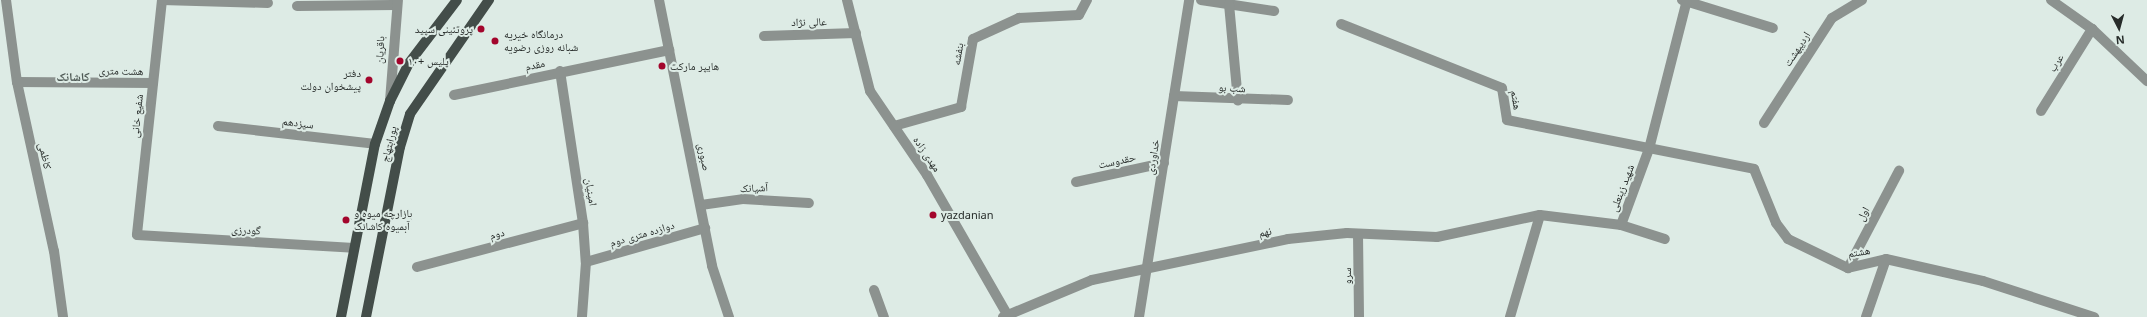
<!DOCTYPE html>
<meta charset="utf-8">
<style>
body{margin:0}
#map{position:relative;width:2147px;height:317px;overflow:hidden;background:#ddebe5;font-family:"Noto Sans","Noto Naskh Arabic",sans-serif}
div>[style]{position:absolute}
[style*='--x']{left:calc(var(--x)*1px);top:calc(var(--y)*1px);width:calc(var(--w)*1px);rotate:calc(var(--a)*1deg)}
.street>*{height:10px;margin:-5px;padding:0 5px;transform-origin:5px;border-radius:5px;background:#8c928f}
.primary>*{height:10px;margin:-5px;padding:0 5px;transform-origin:5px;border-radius:5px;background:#434d49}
.dots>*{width:11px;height:11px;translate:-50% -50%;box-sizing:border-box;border:2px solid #ddebe5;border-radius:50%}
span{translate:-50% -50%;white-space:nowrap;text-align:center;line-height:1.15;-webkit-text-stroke:4px #ddebe5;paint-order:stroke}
.street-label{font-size:11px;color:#272c2a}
.poi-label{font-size:11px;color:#272c2a}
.right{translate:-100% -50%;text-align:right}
.left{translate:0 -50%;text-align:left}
.neighbourhood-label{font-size:12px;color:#4f5a56;font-weight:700}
.north{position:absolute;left:2099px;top:8px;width:40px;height:40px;-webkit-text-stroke:3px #ddebe5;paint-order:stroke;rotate:174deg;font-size:11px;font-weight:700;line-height:16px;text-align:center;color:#272c2a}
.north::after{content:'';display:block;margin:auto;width:14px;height:18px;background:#272c2a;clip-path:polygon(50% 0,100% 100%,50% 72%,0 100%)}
</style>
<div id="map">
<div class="street">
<i style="--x:6;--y:0;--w:83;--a:82.4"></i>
<i style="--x:17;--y:82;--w:173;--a:77.7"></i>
<i style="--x:54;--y:251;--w:67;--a:82.2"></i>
<i style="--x:162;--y:0;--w:236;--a:96.1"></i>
<i style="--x:137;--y:235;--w:217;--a:3.4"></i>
<i style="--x:162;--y:0;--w:106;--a:1.6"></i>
<i style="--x:659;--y:0;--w:271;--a:78.7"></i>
<i style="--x:712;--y:266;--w:54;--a:71.6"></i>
<i style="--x:847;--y:0;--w:94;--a:75.8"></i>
<i style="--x:870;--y:91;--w:102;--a:55.8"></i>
<i style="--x:927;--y:175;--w:160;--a:60.1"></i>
<i style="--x:1201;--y:0;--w:74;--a:8.6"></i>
<i style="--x:1682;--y:0;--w:95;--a:17.1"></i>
<i style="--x:2051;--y:0;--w:50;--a:35.3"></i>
<i style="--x:2092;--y:29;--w:76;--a:43.4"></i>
<i style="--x:1229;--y:4;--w:97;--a:84.7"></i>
<i style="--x:297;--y:6;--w:99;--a:-0.6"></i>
<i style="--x:1341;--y:24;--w:173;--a:21.7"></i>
<i style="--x:1502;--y:88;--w:32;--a:81"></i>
<i style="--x:1507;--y:120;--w:252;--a:11.2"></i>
<i style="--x:1754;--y:169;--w:58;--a:67.8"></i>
<i style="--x:1776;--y:223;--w:20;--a:53"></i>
<i style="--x:1788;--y:239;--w:67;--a:25.8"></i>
<i style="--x:1848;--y:268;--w:39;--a:-13"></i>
<i style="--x:1886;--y:259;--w:99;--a:12.8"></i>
<i style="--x:1983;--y:281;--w:117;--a:18"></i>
<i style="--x:764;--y:36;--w:92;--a:-1.9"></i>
<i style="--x:560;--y:71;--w:154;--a:81.4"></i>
<i style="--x:583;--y:223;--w:39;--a:86"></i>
<i style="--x:586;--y:262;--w:55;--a:94.2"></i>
<i style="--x:17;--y:82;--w:136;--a:0.4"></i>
<i style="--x:454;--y:95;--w:220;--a:-11.8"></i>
<i style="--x:1174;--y:96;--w:114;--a:2"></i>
<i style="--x:390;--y:101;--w:101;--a:-85.5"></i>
<i style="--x:2041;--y:111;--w:97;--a:-58.1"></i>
<i style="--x:1764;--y:123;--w:125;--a:-57.1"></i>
<i style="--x:1832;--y:18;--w:35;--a:-31"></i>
<i style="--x:218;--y:126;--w:158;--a:6.5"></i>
<i style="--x:894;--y:126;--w:70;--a:-15.8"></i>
<i style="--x:961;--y:107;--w:69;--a:-80"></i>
<i style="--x:973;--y:39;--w:51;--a:-24.5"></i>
<i style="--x:1019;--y:18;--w:60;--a:-2.9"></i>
<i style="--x:1079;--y:15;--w:17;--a:-62"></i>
<i style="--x:1076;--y:182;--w:90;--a:-12.2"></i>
<i style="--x:701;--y:205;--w:42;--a:-8.1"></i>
<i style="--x:743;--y:199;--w:66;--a:3.5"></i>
<i style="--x:1621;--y:225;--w:46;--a:17.7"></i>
<i style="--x:1358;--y:234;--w:83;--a:89.3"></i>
<i style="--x:586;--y:262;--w:124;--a:-15.9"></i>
<i style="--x:417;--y:267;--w:172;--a:-14.8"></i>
<i style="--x:1848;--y:268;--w:110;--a:-62.3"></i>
<i style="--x:874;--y:290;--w:29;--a:70"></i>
<i style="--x:1003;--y:317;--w:96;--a:-22.6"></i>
<i style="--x:1092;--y:280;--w:200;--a:-11.8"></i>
<i style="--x:1288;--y:239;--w:59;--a:-5.8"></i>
<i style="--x:1347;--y:233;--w:90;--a:2.5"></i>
<i style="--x:1437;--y:237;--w:105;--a:-12.1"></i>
<i style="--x:1139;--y:317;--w:321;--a:-81"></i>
<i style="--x:1510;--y:317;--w:106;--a:-73.6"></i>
<i style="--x:1540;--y:215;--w:82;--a:7"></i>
<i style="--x:1621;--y:225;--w:81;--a:-69.8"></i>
<i style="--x:1649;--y:149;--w:154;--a:-75.7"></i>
<i style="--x:1866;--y:317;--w:61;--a:-71"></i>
</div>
<div class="primary">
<i style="--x:341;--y:317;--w:176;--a:-78.9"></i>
<i style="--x:375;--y:144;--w:46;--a:-70.8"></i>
<i style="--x:390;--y:101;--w:42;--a:-63.4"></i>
<i style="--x:409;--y:63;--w:79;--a:-52.7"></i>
<i style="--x:366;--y:317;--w:173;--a:-78.7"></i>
<i style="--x:400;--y:147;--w:34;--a:-73"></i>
<i style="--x:410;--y:114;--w:139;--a:-55.3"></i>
</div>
<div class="dots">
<i style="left:481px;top:29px;background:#a3052c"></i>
<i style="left:495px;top:41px;background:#a3052c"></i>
<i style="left:400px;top:61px;background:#a3052c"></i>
<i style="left:662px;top:66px;background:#a3052c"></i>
<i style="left:369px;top:80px;background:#a3052c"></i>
<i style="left:933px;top:215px;background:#a3052c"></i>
<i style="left:346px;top:220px;background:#a3052c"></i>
</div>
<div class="street-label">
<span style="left:809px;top:22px;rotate:-1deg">عالی نژاد</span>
<span style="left:1797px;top:49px;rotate:-57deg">اردیبهشت</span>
<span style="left:380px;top:50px;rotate:-87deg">باقریان</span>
<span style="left:958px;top:54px;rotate:-80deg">بنفشه</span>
<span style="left:2056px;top:63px;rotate:-58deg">عرب</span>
<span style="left:535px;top:65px;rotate:-12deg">مقدم</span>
<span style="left:121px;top:71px;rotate:1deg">هشت متری</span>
<span style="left:1232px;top:88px;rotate:3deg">شب بو</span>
<span style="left:1516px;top:100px;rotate:80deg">هفتم</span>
<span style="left:137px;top:116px;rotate:-84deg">شفیع خانی</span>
<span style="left:298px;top:123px;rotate:7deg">سیزدهم</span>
<span style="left:389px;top:144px;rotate:-76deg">پورابتهاج</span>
<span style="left:927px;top:154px;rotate:56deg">مهدی زاده</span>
<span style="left:45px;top:156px;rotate:78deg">کاظمی</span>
<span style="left:704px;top:157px;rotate:79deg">صبوری</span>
<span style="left:1153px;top:157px;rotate:-81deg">خداوردی</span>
<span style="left:1117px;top:161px;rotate:-12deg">حقدوست</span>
<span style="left:754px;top:188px;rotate:-2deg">آشیانک</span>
<span style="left:1622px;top:188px;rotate:-69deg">شهید زینعلی</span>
<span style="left:591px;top:192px;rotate:81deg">امینیان</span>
<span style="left:1863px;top:214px;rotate:-62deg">اول</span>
<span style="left:246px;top:230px;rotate:3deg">گودرزی</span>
<span style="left:1265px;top:232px;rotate:-12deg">نهم</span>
<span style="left:497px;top:234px;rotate:-15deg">دوم</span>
<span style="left:642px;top:234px;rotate:-16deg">دوازده متری دوم</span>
<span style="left:1859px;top:252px;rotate:-10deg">هشتم</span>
<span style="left:1347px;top:276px;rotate:-90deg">سرو</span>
</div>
<div class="poi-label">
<span class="right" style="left:473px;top:29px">پروتئینی سپید</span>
<span class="left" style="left:504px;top:41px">درمانگاه خیریه<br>شبانه روزی رضویه</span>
<span class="left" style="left:408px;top:61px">پلیس +۱۰</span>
<span class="left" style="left:670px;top:66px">هایپر مارکت</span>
<span class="right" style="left:361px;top:80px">دفتر<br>پیشخوان دولت</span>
<span class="left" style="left:354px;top:220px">بازارچه میوه و<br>آبمیوه کاشانک</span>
<span class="left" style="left:941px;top:215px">yazdanian</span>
</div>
<div class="neighbourhood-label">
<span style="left:73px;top:77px">کاشانک</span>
</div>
<div class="north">N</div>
</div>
